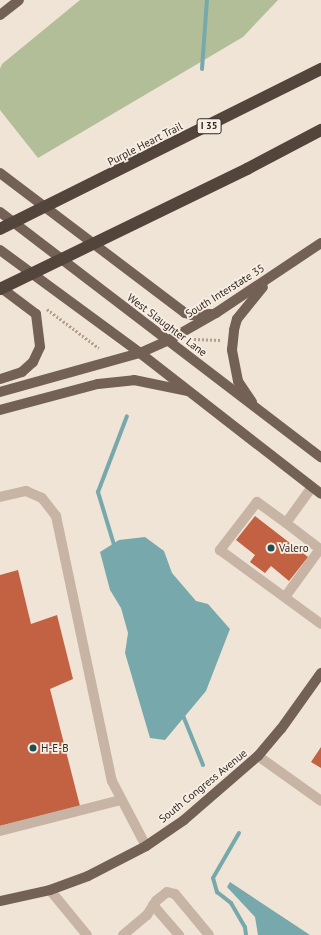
<!DOCTYPE html>
<style>
body{margin:0}
#map{position:relative;width:321px;height:935px;overflow:hidden;background:#f0e4d7;font-family:"PT Sans",sans-serif}
div>[style]{position:absolute}
[style*='--x']{left:calc(var(--x)*1px);top:calc(var(--y)*1px);width:calc(var(--w)*1px);rotate:calc(var(--a)*1deg)}
.green>*{inset:0;background:#b1be98}
.water>*{inset:0;background:#77a9ac}
.stream>*{height:4px;margin:-2px;padding:0 2px;transform-origin:2px;border-radius:2px;background:#77a9ac}
.building>*{inset:0;background:#c26243}
.path>*{height:2.5px;margin-top:-1.25px;transform-origin:0;background:repeating-linear-gradient(90deg,#b39e8e 0 2px,transparent 0 4px)}
.minor>*{height:10px;margin:-5px;padding:0 5px;transform-origin:5px;border-radius:5px;background:#c7b4a4}
.major>*{height:10px;margin:-5px;padding:0 5px;transform-origin:5px;border-radius:5px;background:#746156}
.highway>*{height:12px;margin:-6px;padding:0 6px;transform-origin:6px;border-radius:6px;background:#53443c}
.dots>*{width:11px;height:11px;translate:-50% -50%;box-sizing:border-box;border:2px solid #f8eee3;border-radius:50%}
span{translate:-50% -50%;white-space:nowrap;text-align:center;line-height:1.15;-webkit-text-stroke:3.5px #f8eee3;paint-order:stroke}
.shield-label span{padding:1px 3px;background:#f8eee3;border:1px solid;border-radius:3px;-webkit-text-stroke-width:0}
.shield-label{font-size:10px;color:#322925;font-weight:700}
.street-label{font-size:11px;color:#322925}
.poi-label{font-size:11px;color:#322925}
.left{translate:0 -50%;text-align:left}
</style>
<div id="map">
<div class="green">
<i style="clip-path:polygon(80px 0,278px 0,243px 37px,38px 158px,0 110px,0 69px,2px 64px)"></i>
</div>
<div class="water">
<i style="clip-path:polygon(145px 537px,164px 551px,172px 573px,196px 601px,208px 604px,230px 629px,206px 691px,165px 740px,150px 738px,125px 653px,128px 633px,121px 608px,110px 590px,100px 552px,119px 540px)"></i>
<i style="clip-path:polygon(230px 882px,310px 935px,258px 935px,255px 917px,227px 887px)"></i>
</div>
<div class="stream">
<i style="--x:202;--y:69;--w:69;--a:-85.9"></i>
<i style="--x:115;--y:548;--w:59;--a:-106.9"></i>
<i style="--x:98;--y:492;--w:81;--a:-69.1"></i>
<i style="--x:182;--y:713;--w:56;--a:68"></i>
<i style="--x:239;--y:833;--w:52;--a:120"></i>
<i style="--x:213;--y:878;--w:15;--a:74"></i>
<i style="--x:217;--y:892;--w:18;--a:38"></i>
<i style="--x:231;--y:903;--w:28;--a:60"></i>
<i style="--x:245;--y:927;--w:8;--a:83"></i>
</div>
<div class="building">
<i style="clip-path:polygon(255px 516px,308px 557px,289px 581px,271px 566px,265px 573px,250px 562px,255px 555px,236px 540px)"></i>
<i style="clip-path:polygon(18px 570px,31px 624px,57px 615px,73px 679px,50px 689px,80px 806px,0 826px,0 575px)"></i>
<i style="clip-path:polygon(321px 747px,321px 768px,311px 762px)"></i>
</div>
<div class="path">
<i style="--x:47;--y:309;--w:65;--a:36.9"></i>
<i style="--x:194;--y:339;--w:27;--a:2"></i>
</div>
<div class="minor">
<i style="--x:312;--y:487;--w:44;--a:125.8"></i>
<i style="--x:286;--y:523;--w:36;--a:-144"></i>
<i style="--x:257;--y:502;--w:61;--a:127.6"></i>
<i style="--x:220;--y:550;--w:125;--a:36.2"></i>
<i style="--x:0;--y:497;--w:27;--a:-13"></i>
<i style="--x:26;--y:491;--w:17;--a:24"></i>
<i style="--x:42;--y:498;--w:23;--a:52"></i>
<i style="--x:56;--y:516;--w:271;--a:78.1"></i>
<i style="--x:112;--y:781;--w:73;--a:62.4"></i>
<i style="--x:285;--y:597;--w:59;--a:-53.9"></i>
<i style="--x:320;--y:549;--w:43;--a:-142.6"></i>
<i style="--x:258;--y:756;--w:77;--a:35.5"></i>
<i style="--x:0;--y:831;--w:125;--a:-14.4"></i>
<i style="--x:50;--y:890;--w:58;--a:50.6"></i>
<i style="--x:153;--y:905;--w:40;--a:49"></i>
<i style="--x:123;--y:935;--w:31;--a:-40"></i>
<i style="--x:147;--y:915;--w:17;--a:-57"></i>
<i style="--x:156;--y:901;--w:14;--a:-39"></i>
<i style="--x:167;--y:892;--w:8;--a:14"></i>
<i style="--x:175;--y:894;--w:53;--a:50.3"></i>
</div>
<div class="major">
<i style="--x:0;--y:15;--w:24;--a:-38"></i>
<i style="--x:0;--y:173;--w:232;--a:37.1"></i>
<i style="--x:185;--y:313;--w:7;--a:16"></i>
<i style="--x:192;--y:315;--w:19;--a:-3"></i>
<i style="--x:0;--y:212;--w:404;--a:37.4"></i>
<i style="--x:0;--y:250;--w:174;--a:36.3"></i>
<i style="--x:140;--y:353;--w:229;--a:37.9"></i>
<i style="--x:0;--y:287;--w:45;--a:36.9"></i>
<i style="--x:36;--y:314;--w:33;--a:83"></i>
<i style="--x:40;--y:347;--w:17;--a:115"></i>
<i style="--x:33;--y:362;--w:15;--a:138"></i>
<i style="--x:22;--y:372;--w:23;--a:162"></i>
<i style="--x:0;--y:392;--w:145;--a:-15.6"></i>
<i style="--x:140;--y:353;--w:30;--a:-24"></i>
<i style="--x:167;--y:341;--w:56;--a:-29.7"></i>
<i style="--x:216;--y:313;--w:126;--a:-33.7"></i>
<i style="--x:252;--y:402;--w:25;--a:-124"></i>
<i style="--x:238;--y:381;--w:32;--a:-101"></i>
<i style="--x:232;--y:350;--w:20;--a:-84"></i>
<i style="--x:234;--y:330;--w:11;--a:-75"></i>
<i style="--x:237;--y:319;--w:41;--a:-50.9"></i>
<i style="--x:0;--y:410;--w:101;--a:-14.9"></i>
<i style="--x:98;--y:384;--w:36;--a:-6"></i>
<i style="--x:134;--y:380;--w:54;--a:11.7"></i>
<i style="--x:0;--y:901;--w:51;--a:-12.4"></i>
<i style="--x:50;--y:890;--w:40;--a:-20.2"></i>
<i style="--x:88;--y:876;--w:65;--a:-27.3"></i>
<i style="--x:146;--y:846;--w:46;--a:-34.4"></i>
<i style="--x:184;--y:820;--w:98;--a:-40.9"></i>
<i style="--x:258;--y:756;--w:35;--a:-50"></i>
<i style="--x:281;--y:729;--w:69;--a:-54.5"></i>
</div>
<div class="highway">
<i style="--x:0;--y:229;--w:359;--a:-26.5"></i>
<i style="--x:0;--y:289;--w:275;--a:-25.9"></i>
<i style="--x:247;--y:169;--w:84;--a:-27.8"></i>
</div>
<div class="dots">
<i style="left:271px;top:548px;background:#1c4e52"></i>
<i style="left:33px;top:748px;background:#1c4e52"></i>
</div>
<div class="shield-label">
<span style="left:209px;top:126px">I 35</span>
</div>
<div class="street-label">
<span style="left:145px;top:144px;rotate:-27deg">Purple Heart Trail</span>
<span style="left:225px;top:291px;rotate:-32deg">South Interstate 35</span>
<span style="left:167px;top:325px;rotate:37deg">West Slaughter Lane</span>
<span style="left:203px;top:786px;rotate:-39deg">South Congress Avenue</span>
</div>
<div class="poi-label">
<span class="left" style="left:279px;top:548px">Valero</span>
<span class="left" style="left:41px;top:748px">H-E-B</span>
</div>
</div>
